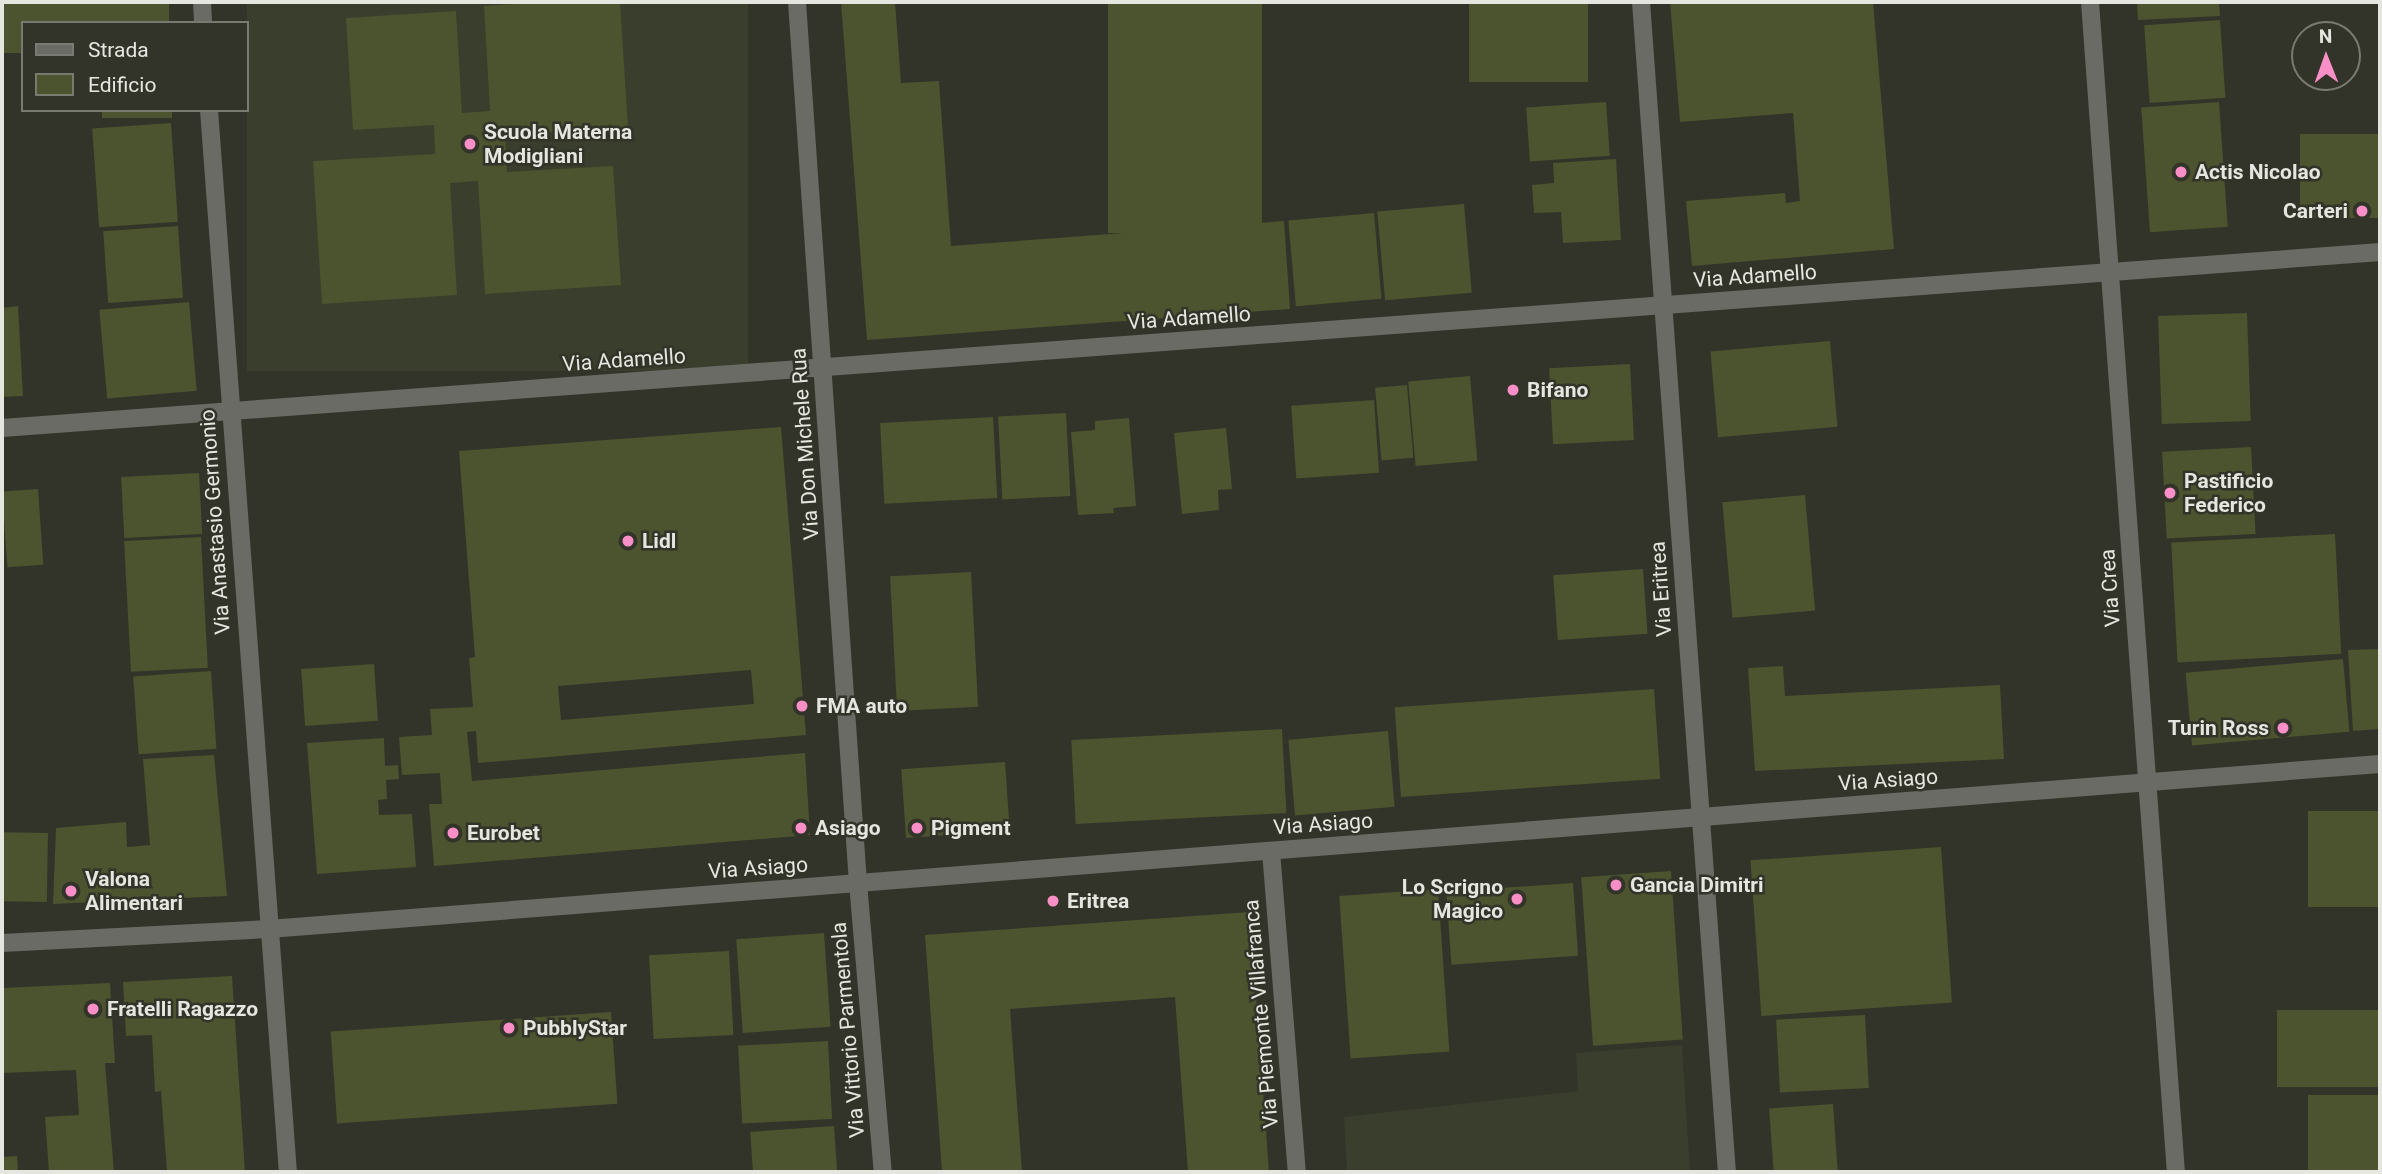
<!DOCTYPE html>
<style>
body{margin:0}
#map{position:relative;width:2382px;height:1174px;overflow:hidden;background:#323429;font-family:Roboto,sans-serif}
div>[style]{position:absolute}
[style*='--x']{left:calc(var(--x)*1px);top:calc(var(--y)*1px);width:calc(var(--w)*1px);rotate:calc(var(--a)*1deg)}
.built>*{inset:0;background:#3a3e2c;transform-origin:0 0}
.building>*{inset:0;background:#4c532f;transform-origin:0 0}
.street>*{height:18px;margin:-9px;padding:0 9px;transform-origin:9px;border-radius:9px;background:#6a6b65}
.dots>*{width:19px;height:19px;translate:-50% -50%;box-sizing:border-box;border:4px solid #323429;border-radius:50%}
span{translate:-50% -50%;white-space:nowrap;text-align:center;line-height:1.15;-webkit-text-stroke:5px #323429;paint-order:stroke}
.poi-label{font-size:21px;color:#e4e6df;font-weight:700}
.left{translate:0 -50%;text-align:left}
.right{translate:-100% -50%;text-align:right}
.street-label{font-size:21px;color:#e4e6df}
.frame{position:absolute;inset:0;border:4px solid #e4e6df;pointer-events:none}
.legend{position:absolute;left:21px;top:21px;width:228px;height:91px;box-sizing:border-box;background:#323429;border:2px solid #797b72;margin:0;padding:9px 12px;list-style:none;font-size:21px;color:#e4e6df}
.legend li{display:flex;align-items:center;gap:14px;height:35px}
.legend b{width:35px;border:2px solid #797b72}
.north{position:absolute;left:2291px;top:21px;width:70px;height:70px;box-sizing:border-box;background:#323429;border:2px solid #797b72;border-radius:50%;rotate:359deg;font-size:19px;font-weight:700;line-height:28px;text-align:center;color:#e4e6df}
.north::after{content:'';display:block;margin:auto;width:24px;height:32px;background:#fa8fc8;clip-path:polygon(50% 0,100% 100%,50% 72%,0 100%)}
</style>
<div id="map">
<div class="built">
<i style="left:247px;top:2px;width:501px;height:369px"></i>
<i style="clip-path:polygon(1682px 1045px,1690px 1172px,1347px 1172px,1344px 1117px,1578px 1091px,1576px 1053px)"></i>
</div>
<div class="building">
<i style="clip-path:polygon(2px 2px,169px 2px,169px 23px,23px 23px,23px 53px,4px 53px)"></i>
<i style="clip-path:polygon(544px 2px,620px 2px,628px 127px,505px 135px,507px 172px,613px 166px,621px 285px,485px 294px,478px 181px,450px 183px,457px 295px,322px 304px,313px 161px,435px 154px,434px 125px,353px 130px,346px 18px,456px 11px,462px 113px,490px 111px,484px 6px)"></i>
<i style="clip-path:polygon(841px 2px,895px 2px,901px 83px,939px 81px,951px 246px,1284px 221px,1290px 309px,867px 340px)"></i>
<i style="left:1108px;top:2px;width:154px;height:231px"></i>
<i style="left:1469px;top:2px;width:119px;height:80px"></i>
<i style="clip-path:polygon(1670px 2px,1873px 2px,1894px 249px,1692px 266px,1686px 201px,1785px 193px,1786px 203px,1800px 201px,1793px 113px,1680px 122px)"></i>
<i style="clip-path:polygon(2137px 2px,2219px 2px,2220px 16px,2138px 20px)"></i>
<i style="left:2220px;top:20px;width:78px;height:76px;rotate:86deg"></i>
<i style="left:1606px;top:102px;width:54px;height:80px;rotate:86deg"></i>
<i style="left:2219px;top:102px;width:125px;height:78px;rotate:86deg"></i>
<i style="left:102px;top:110px;width:70px;height:8px"></i>
<i style="left:171px;top:123px;width:99px;height:79px;rotate:86deg"></i>
<i style="left:2380px;top:134px;width:84px;height:80px;rotate:90deg"></i>
<i style="clip-path:polygon(1616px 159px,1621px 240px,1563px 243px,1561px 212px,1534px 213px,1532px 185px,1554px 183px,1553px 163px)"></i>
<i style="left:1464px;top:204px;width:89px;height:87px;rotate:85deg"></i>
<i style="left:1374px;top:213px;width:86px;height:86px;rotate:85deg"></i>
<i style="left:178px;top:226px;width:72px;height:75px;rotate:86deg"></i>
<i style="left:189px;top:302px;width:89px;height:90px;rotate:85deg"></i>
<i style="clip-path:polygon(18px 306px,23px 396px,2px 397px,2px 308px)"></i>
<i style="left:2247px;top:313px;width:108px;height:89px;rotate:88deg"></i>
<i style="left:1830px;top:341px;width:86px;height:120px;rotate:85deg"></i>
<i style="left:1630px;top:364px;width:76px;height:81px;rotate:87deg"></i>
<i style="left:1470px;top:376px;width:85px;height:62px;rotate:85deg"></i>
<i style="left:1407px;top:385px;width:73px;height:32px;rotate:85deg"></i>
<i style="left:1374px;top:400px;width:73px;height:83px;rotate:86deg"></i>
<i style="left:1066px;top:413px;width:83px;height:68px;rotate:87deg"></i>
<i style="left:993px;top:417px;width:81px;height:113px;rotate:87deg"></i>
<i style="clip-path:polygon(1129px 418px,1136px 506px,1113px 508px,1114px 513px,1078px 515px,1071px 432px,1095px 430px,1095px 421px)"></i>
<i style="clip-path:polygon(evenodd,781px 427px,806px 735px,478px 763px,476px 731px,467px 732px,472px 781px,805px 753px,810px 835px,434px 866px,429px 804px,442px 804px,440px 773px,402px 775px,399px 737px,432px 735px,430px 709px,473px 707px,469px 658px,475px 657px,459px 451px,781px 427px,751px 670px,754px 704px,561px 720px,558px 686px,751px 670px)"></i>
<i style="clip-path:polygon(1226px 428px,1232px 489px,1218px 490px,1219px 510px,1182px 514px,1174px 433px)"></i>
<i style="left:2251px;top:447px;width:87px;height:89px;rotate:87deg"></i>
<i style="left:199px;top:473px;width:61px;height:78px;rotate:87deg"></i>
<i style="left:38px;top:489px;width:76px;height:36px;rotate:86deg"></i>
<i style="left:1805px;top:495px;width:116px;height:83px;rotate:85deg"></i>
<i style="left:2335px;top:534px;width:120px;height:164px;rotate:87deg"></i>
<i style="left:201px;top:537px;width:131px;height:77px;rotate:87deg"></i>
<i style="left:1643px;top:569px;width:65px;height:90px;rotate:86deg"></i>
<i style="left:971px;top:572px;width:135px;height:81px;rotate:87deg"></i>
<i style="clip-path:polygon(2380px 649px,2380px 729px,2353px 731px,2348px 650px)"></i>
<i style="left:2343px;top:659px;width:73px;height:158px;rotate:85deg"></i>
<i style="left:374px;top:664px;width:57px;height:73px;rotate:86deg"></i>
<i style="clip-path:polygon(1783px 666px,1785px 696px,2000px 685px,2004px 759px,1755px 771px,1748px 668px)"></i>
<i style="left:211px;top:671px;width:78px;height:78px;rotate:86deg"></i>
<i style="left:1654px;top:689px;width:90px;height:260px;rotate:86deg"></i>
<i style="left:1282px;top:729px;width:84px;height:211px;rotate:87deg"></i>
<i style="left:1388px;top:731px;width:76px;height:100px;rotate:85deg"></i>
<i style="clip-path:polygon(384px 738px,385px 766px,398px 765px,399px 779px,386px 780px,387px 799px,378px 800px,379px 815px,412px 814px,416px 867px,317px 874px,307px 743px)"></i>
<i style="clip-path:polygon(214px 755px,227px 896px,53px 904px,56px 828px,126px 822px,127px 847px,150px 845px,143px 759px)"></i>
<i style="left:1005px;top:762px;width:69px;height:104px;rotate:86deg"></i>
<i style="left:2380px;top:811px;width:96px;height:72px;rotate:90deg"></i>
<i style="left:48px;top:833px;width:69px;height:46px;rotate:91deg"></i>
<i style="left:1941px;top:847px;width:156px;height:191px;rotate:86deg"></i>
<i style="left:1671px;top:871px;width:169px;height:90px;rotate:86deg"></i>
<i style="left:1573px;top:883px;width:73px;height:127px;rotate:86deg"></i>
<i style="left:1438px;top:889px;width:163px;height:99px;rotate:86deg"></i>
<i style="clip-path:polygon(1250px 912px,1269px 1172px,1188px 1172px,1175px 997px,1010px 1009px,1022px 1172px,942px 1172px,925px 935px)"></i>
<i style="left:824px;top:933px;width:94px;height:88px;rotate:86deg"></i>
<i style="left:729px;top:951px;width:84px;height:80px;rotate:87deg"></i>
<i style="clip-path:polygon(232px 976px,245px 1172px,167px 1172px,161px 1091px,155px 1092px,152px 1035px,126px 1036px,123px 982px)"></i>
<i style="clip-path:polygon(110px 983px,115px 1063px,105px 1063px,114px 1172px,49px 1172px,45px 1117px,79px 1115px,76px 1070px,2px 1073px,2px 988px)"></i>
<i style="left:2380px;top:1010px;width:77px;height:103px;rotate:90deg"></i>
<i style="left:611px;top:1012px;width:92px;height:281px;rotate:86deg"></i>
<i style="left:1865px;top:1015px;width:73px;height:89px;rotate:87deg"></i>
<i style="left:828px;top:1041px;width:78px;height:90px;rotate:87deg"></i>
<i style="left:2380px;top:1095px;width:77px;height:72px;rotate:90deg"></i>
<i style="left:1833px;top:1104px;width:68px;height:64px;rotate:86deg"></i>
<i style="left:834px;top:1126px;width:46px;height:84px;rotate:86deg"></i>
<i style="left:17px;top:1156px;width:16px;height:15px;rotate:86deg"></i>
</div>
<div class="street">
<i style="--x:202;--y:2;--w:21;--a:87"></i>
<i style="--x:797;--y:2;--w:883;--a:86.04"></i>
<i style="--x:858;--y:883;--w:290;--a:85.1"></i>
<i style="--x:1641;--y:2;--w:1173;--a:85.8"></i>
<i style="--x:2090;--y:2;--w:1173;--a:85.8"></i>
<i style="--x:209;--y:110;--w:1065;--a:85.75"></i>
<i style="--x:2;--y:428;--w:2385;--a:-4.23"></i>
<i style="--x:1271;--y:851;--w:322;--a:85.4"></i>
<i style="--x:2;--y:943;--w:267;--a:-3"></i>
<i style="--x:269;--y:929;--w:2117;--a:-4.47"></i>
</div>
<div class="dots">
<i style="left:470px;top:144px;background:#fa8fc8"></i>
<i style="left:2181px;top:172px;background:#fa8fc8"></i>
<i style="left:2362px;top:211px;background:#fa8fc8"></i>
<i style="left:1513px;top:390px;background:#fa8fc8"></i>
<i style="left:2170px;top:493px;background:#fa8fc8"></i>
<i style="left:628px;top:541px;background:#fa8fc8"></i>
<i style="left:802px;top:706px;background:#fa8fc8"></i>
<i style="left:2283px;top:728px;background:#fa8fc8"></i>
<i style="left:801px;top:828px;background:#fa8fc8"></i>
<i style="left:917px;top:828px;background:#fa8fc8"></i>
<i style="left:453px;top:833px;background:#fa8fc8"></i>
<i style="left:1616px;top:885px;background:#fa8fc8"></i>
<i style="left:71px;top:891px;background:#fa8fc8"></i>
<i style="left:1517px;top:899px;background:#fa8fc8"></i>
<i style="left:1053px;top:901px;background:#fa8fc8"></i>
<i style="left:93px;top:1009px;background:#fa8fc8"></i>
<i style="left:509px;top:1028px;background:#fa8fc8"></i>
</div>
<div class="poi-label">
<span class="left" style="left:484px;top:144px">Scuola Materna<br>Modigliani</span>
<span class="left" style="left:2195px;top:172px">Actis Nicolao</span>
<span class="right" style="left:2348px;top:211px">Carteri</span>
<span class="left" style="left:1527px;top:390px">Bifano</span>
<span class="left" style="left:2184px;top:493px">Pastificio<br>Federico</span>
<span class="left" style="left:642px;top:541px">Lidl</span>
<span class="left" style="left:816px;top:706px">FMA auto</span>
<span class="right" style="left:2269px;top:728px">Turin Ross</span>
<span class="left" style="left:815px;top:828px">Asiago</span>
<span class="left" style="left:931px;top:828px">Pigment</span>
<span class="left" style="left:467px;top:833px">Eurobet</span>
<span class="left" style="left:85px;top:891px">Valona<br>Alimentari</span>
<span class="left" style="left:1630px;top:885px">Gancia Dimitri</span>
<span class="right" style="left:1503px;top:899px">Lo Scrigno<br>Magico</span>
<span class="left" style="left:1067px;top:901px">Eritrea</span>
<span class="left" style="left:107px;top:1009px">Fratelli Ragazzo</span>
<span class="left" style="left:523px;top:1028px">PubblyStar</span>
</div>
<div class="street-label">
<span style="left:1755px;top:276px;rotate:-4deg">Via Adamello</span>
<span style="left:1189px;top:318px;rotate:-4deg">Via Adamello</span>
<span style="left:624px;top:360px;rotate:-4deg">Via Adamello</span>
<span style="left:805px;top:444px;rotate:-94deg">Via Don Michele Rua</span>
<span style="left:215px;top:522px;rotate:-94deg">Via Anastasio Germonio</span>
<span style="left:2110px;top:588px;rotate:-94deg">Via Crea</span>
<span style="left:1661px;top:589px;rotate:-94deg">Via Eritrea</span>
<span style="left:1888px;top:780px;rotate:-4deg">Via Asiago</span>
<span style="left:1323px;top:824px;rotate:-4deg">Via Asiago</span>
<span style="left:758px;top:868px;rotate:-4deg">Via Asiago</span>
<span style="left:1261px;top:1014px;rotate:-95deg">Via Piemonte Villafranca</span>
<span style="left:848px;top:1030px;rotate:-95deg">Via Vittorio Parmentola</span>
</div>
<div class="frame"></div>
<ul class="legend">
<li><b style="height:9px;background:#6a6b65"></b>Strada</li>
<li><b style="height:19px;background:#4c532f"></b>Edificio</li>
</ul>
<div class="north">N</div>
</div>
